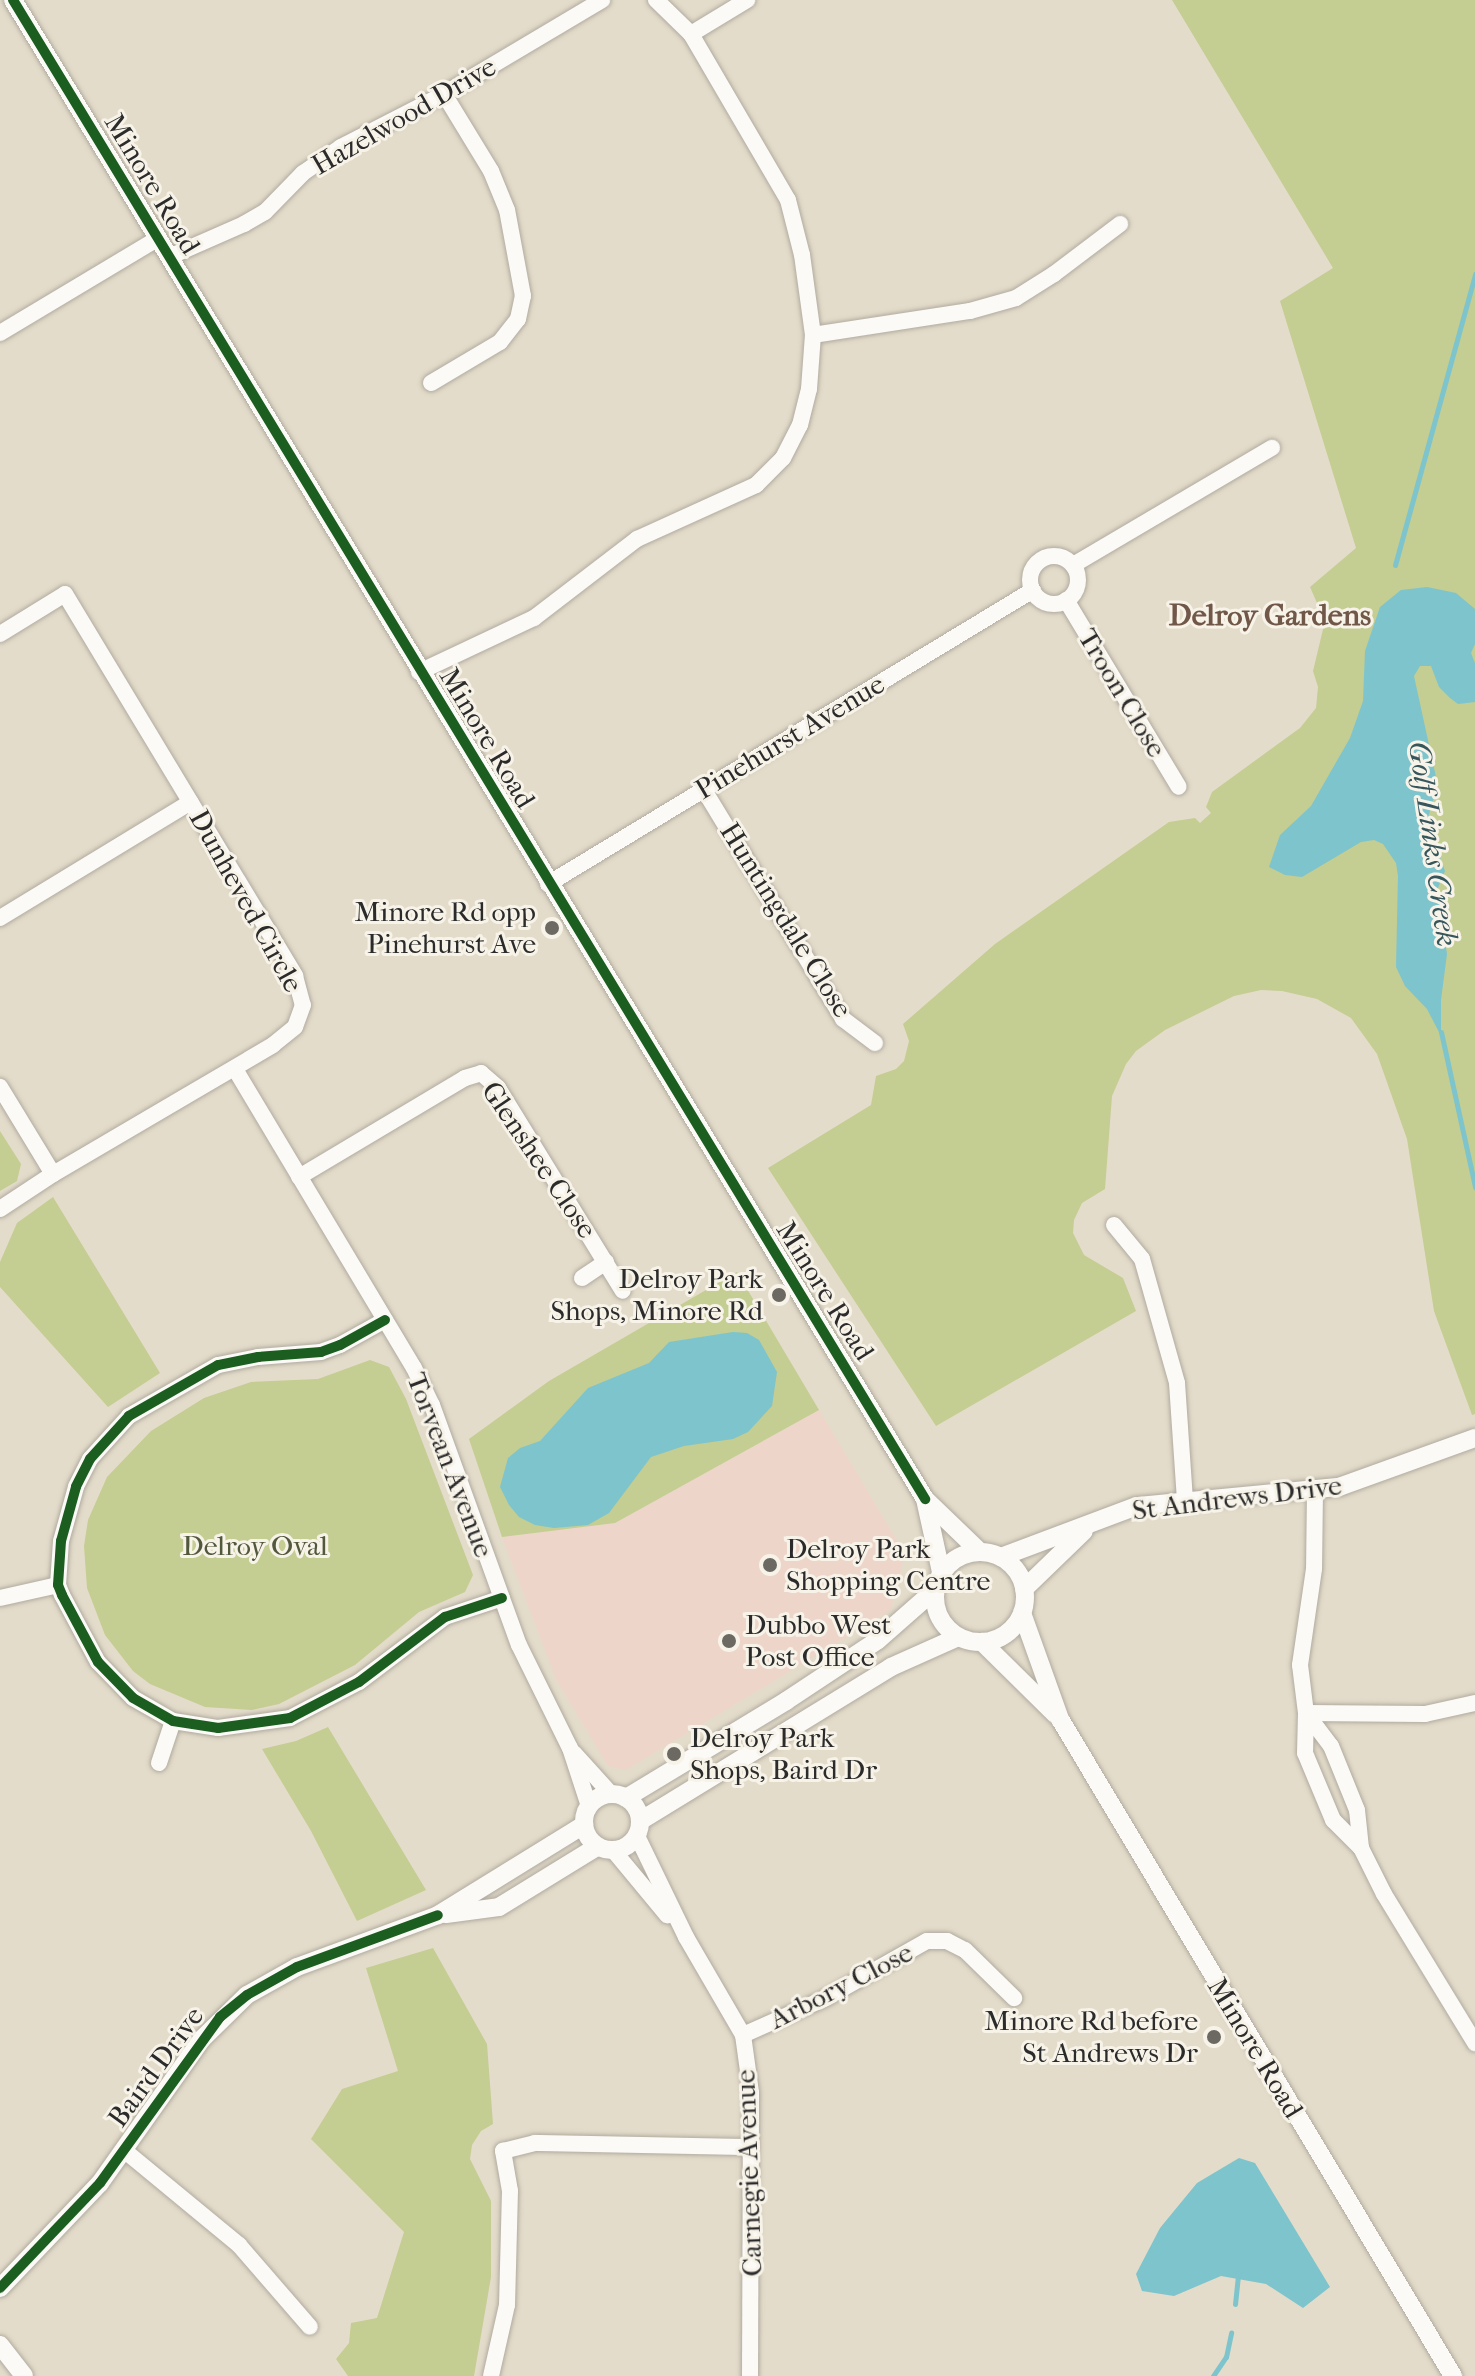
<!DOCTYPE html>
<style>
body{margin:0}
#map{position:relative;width:1475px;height:2376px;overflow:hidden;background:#e4dcca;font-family:"IM FELL French Canon",serif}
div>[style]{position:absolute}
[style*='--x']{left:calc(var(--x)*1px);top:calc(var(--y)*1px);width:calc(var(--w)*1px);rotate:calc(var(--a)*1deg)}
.built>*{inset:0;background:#eed5c9}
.green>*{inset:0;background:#c4cd92}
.water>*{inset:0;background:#7dc4cd}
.stream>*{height:5px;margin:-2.5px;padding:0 2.5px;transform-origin:2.5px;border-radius:2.5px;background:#7dc4cd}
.roads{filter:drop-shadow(0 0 2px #b0aba0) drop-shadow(0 0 2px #b0aba0)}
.minor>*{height:16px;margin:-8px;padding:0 8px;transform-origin:8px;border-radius:8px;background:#fbfaf7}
.minor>.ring{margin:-8px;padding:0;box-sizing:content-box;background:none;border:16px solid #fbfaf7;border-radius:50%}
.tertiary>*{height:18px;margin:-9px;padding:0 9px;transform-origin:9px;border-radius:9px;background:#fbfaf7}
.tertiary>.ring{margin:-9px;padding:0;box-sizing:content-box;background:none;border:18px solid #fbfaf7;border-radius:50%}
.cycleway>*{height:10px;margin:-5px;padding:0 5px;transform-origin:5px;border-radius:5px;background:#1b5e20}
.dots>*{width:22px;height:22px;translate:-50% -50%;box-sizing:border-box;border:4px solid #f7f3e8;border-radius:50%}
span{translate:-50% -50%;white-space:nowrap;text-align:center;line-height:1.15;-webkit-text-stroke:6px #f7f3e8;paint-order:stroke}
.street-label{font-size:28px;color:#2b2b2b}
.poi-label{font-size:28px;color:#2b2b2b}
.right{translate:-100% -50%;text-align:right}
.left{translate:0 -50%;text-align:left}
.park-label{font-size:28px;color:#51583c}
.neighbourhood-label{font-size:30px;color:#715748;font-weight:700}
.water-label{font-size:30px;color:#36565c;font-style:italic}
</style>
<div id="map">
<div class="built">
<i style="clip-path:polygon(819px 1410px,905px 1554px,891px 1610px,626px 1770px,608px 1766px,556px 1679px,502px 1537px,615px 1523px)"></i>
</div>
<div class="green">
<i style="clip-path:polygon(1172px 0,1475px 0,1475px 1414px,1472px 1415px,1434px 1311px,1407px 1139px,1377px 1054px,1351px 1018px,1317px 999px,1282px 991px,1261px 990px,1234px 996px,1165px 1030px,1136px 1051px,1126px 1064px,1112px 1096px,1105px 1189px,1082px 1203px,1074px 1220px,1073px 1233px,1084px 1255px,1123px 1278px,1136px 1311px,936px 1426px,768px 1168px,871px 1105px,876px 1076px,896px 1069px,904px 1061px,909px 1041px,903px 1024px,995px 944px,1169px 822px,1195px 818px,1200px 823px,1211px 813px,1206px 807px,1212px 792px,1300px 728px,1316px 708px,1318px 687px,1313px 671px,1325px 621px,1310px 587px,1356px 548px,1280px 301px,1333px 268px)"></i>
<i style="clip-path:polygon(0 1131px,21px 1164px,17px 1181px,0 1191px)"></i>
<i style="clip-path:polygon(53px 1197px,160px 1373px,108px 1407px,0 1287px,0 1262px,17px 1223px)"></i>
<i style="clip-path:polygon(737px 1272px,819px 1410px,615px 1523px,502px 1537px,469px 1439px,549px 1381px)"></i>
<i style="clip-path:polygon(370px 1360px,389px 1367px,406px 1399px,473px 1575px,465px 1592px,419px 1612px,355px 1665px,279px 1704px,252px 1710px,205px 1707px,150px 1684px,133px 1671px,105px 1635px,87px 1588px,84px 1546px,88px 1520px,107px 1477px,151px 1431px,204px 1398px,251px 1382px,318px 1379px)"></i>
<i style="clip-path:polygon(328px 1727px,426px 1890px,357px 1921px,311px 1831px,262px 1749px,296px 1741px)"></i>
<i style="clip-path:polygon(433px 1948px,487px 2044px,493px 2124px,481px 2131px,472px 2145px,470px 2159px,491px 2201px,491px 2277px,474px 2376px,348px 2376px,336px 2359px,349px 2343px,351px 2323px,377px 2318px,404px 2232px,311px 2139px,342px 2089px,398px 2071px,366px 1968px)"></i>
</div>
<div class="water">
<i style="clip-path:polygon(1427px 587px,1456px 593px,1475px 609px,1475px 644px,1471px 653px,1475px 663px,1475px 702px,1458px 704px,1450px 698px,1439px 687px,1431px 666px,1420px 666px,1414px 676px,1436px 777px,1437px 788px,1427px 821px,1445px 871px,1437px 890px,1447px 954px,1441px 1000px,1441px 1036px,1427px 1009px,1405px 986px,1396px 967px,1398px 876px,1396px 863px,1383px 844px,1374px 840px,1361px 842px,1302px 877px,1285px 875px,1269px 867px,1280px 835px,1311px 806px,1350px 738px,1363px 701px,1365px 651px,1380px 607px,1401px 590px)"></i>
<i style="clip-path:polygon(733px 1332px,747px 1333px,759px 1340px,777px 1372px,772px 1406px,748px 1432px,733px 1439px,684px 1446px,651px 1457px,609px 1513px,588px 1525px,554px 1528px,535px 1525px,519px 1517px,509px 1505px,500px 1487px,508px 1458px,520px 1448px,540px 1441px,588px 1388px,649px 1363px,669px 1342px)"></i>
<i style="clip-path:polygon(1239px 2158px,1255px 2163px,1330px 2287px,1303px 2308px,1266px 2284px,1221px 2276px,1174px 2296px,1142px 2291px,1136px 2274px,1160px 2228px,1197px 2183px)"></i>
</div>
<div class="stream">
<i style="--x:1395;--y:565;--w:302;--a:-74.6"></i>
<i style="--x:1441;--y:1032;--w:159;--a:77.6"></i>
<i style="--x:1235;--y:2304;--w:31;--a:-84"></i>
<i style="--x:1213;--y:2376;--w:23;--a:-56"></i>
<i style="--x:1226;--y:2357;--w:25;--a:-78"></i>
</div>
<div class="roads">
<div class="minor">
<i style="--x:691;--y:34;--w:66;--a:-31.3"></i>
<i style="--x:169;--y:257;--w:82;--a:-23.7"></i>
<i style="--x:244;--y:224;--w:24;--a:-30"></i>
<i style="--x:265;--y:212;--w:54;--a:-45.7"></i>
<i style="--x:303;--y:173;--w:46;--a:-34.4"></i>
<i style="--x:341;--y:147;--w:116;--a:-27.2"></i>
<i style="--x:444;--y:94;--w:184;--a:-30.7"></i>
<i style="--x:0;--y:333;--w:183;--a:-30.9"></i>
<i style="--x:813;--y:335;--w:159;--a:-8.7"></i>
<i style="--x:970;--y:311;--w:48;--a:-15.8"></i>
<i style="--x:1016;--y:298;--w:45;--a:-32.3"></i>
<i style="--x:1054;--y:274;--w:83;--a:-37.1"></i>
<i style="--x:431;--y:383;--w:80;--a:-30.7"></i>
<i style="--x:500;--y:342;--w:29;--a:-52"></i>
<i style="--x:518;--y:319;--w:24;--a:-78"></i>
<i style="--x:523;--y:296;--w:87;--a:-100.5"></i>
<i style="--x:507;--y:210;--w:42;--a:-112.3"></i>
<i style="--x:491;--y:171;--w:90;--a:-121.4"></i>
<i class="ring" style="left:1030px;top:556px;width:32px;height:32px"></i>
<i style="--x:1073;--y:565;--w:231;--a:-30.5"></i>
<i style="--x:1066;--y:600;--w:218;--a:58.9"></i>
<i style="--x:0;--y:634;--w:76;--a:-31.6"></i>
<i style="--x:65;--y:594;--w:446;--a:58.9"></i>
<i style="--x:295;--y:976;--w:30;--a:75"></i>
<i style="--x:303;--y:1005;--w:23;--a:110"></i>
<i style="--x:295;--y:1027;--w:28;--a:141"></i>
<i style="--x:273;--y:1045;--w:255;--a:149.6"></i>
<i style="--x:53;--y:1174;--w:102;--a:-121.3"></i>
<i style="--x:419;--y:672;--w:127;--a:-25.2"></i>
<i style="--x:534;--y:618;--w:130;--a:-37.5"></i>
<i style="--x:637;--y:539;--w:131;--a:-24.4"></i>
<i style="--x:756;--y:485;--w:38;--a:-45"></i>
<i style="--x:783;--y:458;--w:37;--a:-63"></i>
<i style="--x:800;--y:425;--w:37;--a:-76"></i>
<i style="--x:809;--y:389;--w:54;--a:-85.8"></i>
<i style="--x:813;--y:335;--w:81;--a:-97.8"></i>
<i style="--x:802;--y:255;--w:57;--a:-104.3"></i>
<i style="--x:788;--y:200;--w:192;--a:-120.3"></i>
<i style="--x:691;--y:34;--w:49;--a:-135.8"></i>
<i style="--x:704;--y:790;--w:268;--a:58.7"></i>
<i style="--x:843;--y:1019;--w:40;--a:37"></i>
<i style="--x:548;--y:884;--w:567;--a:-31.22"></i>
<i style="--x:0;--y:918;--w:223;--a:-31.3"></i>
<i style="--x:235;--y:1069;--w:348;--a:59.1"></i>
<i style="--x:414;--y:1368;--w:41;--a:64.1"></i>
<i style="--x:432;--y:1405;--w:255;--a:70.1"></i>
<i style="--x:519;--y:1645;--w:115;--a:63.7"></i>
<i style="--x:570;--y:1748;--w:61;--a:71.9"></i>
<i style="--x:299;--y:1177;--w:193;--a:-30.8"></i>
<i style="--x:465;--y:1078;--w:17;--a:-17"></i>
<i style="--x:481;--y:1073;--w:23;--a:41"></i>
<i style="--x:498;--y:1088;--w:238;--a:58.4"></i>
<i style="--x:0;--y:1209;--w:64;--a:-33.4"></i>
<i style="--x:1114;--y:1225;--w:44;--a:50.5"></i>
<i style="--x:1142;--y:1259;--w:129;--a:74.2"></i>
<i style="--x:1177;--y:1383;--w:117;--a:86.1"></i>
<i style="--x:582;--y:1278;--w:29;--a:-34"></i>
<i style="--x:385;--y:1320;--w:51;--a:150.9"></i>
<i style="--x:340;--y:1345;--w:20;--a:160"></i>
<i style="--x:321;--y:1352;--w:63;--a:175.5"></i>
<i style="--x:258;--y:1357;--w:41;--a:168.7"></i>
<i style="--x:218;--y:1365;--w:103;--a:150.2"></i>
<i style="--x:129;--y:1416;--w:58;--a:132.2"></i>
<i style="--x:90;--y:1459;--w:31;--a:117"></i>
<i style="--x:76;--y:1487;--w:56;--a:105.5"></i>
<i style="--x:61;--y:1541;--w:44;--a:93.9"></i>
<i style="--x:58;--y:1585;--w:11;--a:68"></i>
<i style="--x:62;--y:1595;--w:76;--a:61.8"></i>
<i style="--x:98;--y:1662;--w:50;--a:45.8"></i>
<i style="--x:133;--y:1698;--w:46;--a:29.9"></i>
<i style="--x:173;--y:1721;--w:46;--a:8.8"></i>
<i style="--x:218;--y:1728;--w:73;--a:-7.9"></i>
<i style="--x:290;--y:1718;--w:78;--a:-27.6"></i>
<i style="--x:359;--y:1682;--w:108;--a:-37.1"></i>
<i style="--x:445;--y:1617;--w:60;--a:-18.4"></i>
<i style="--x:1315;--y:1490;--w:79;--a:90.7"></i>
<i style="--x:1314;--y:1569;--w:97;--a:98.3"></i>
<i style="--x:1300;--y:1665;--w:48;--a:82.9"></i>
<i style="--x:1306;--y:1713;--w:40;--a:91.4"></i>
<i style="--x:1305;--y:1753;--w:73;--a:67.3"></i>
<i style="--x:1333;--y:1820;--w:40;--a:45"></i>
<i style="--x:0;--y:1598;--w:59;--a:-12.6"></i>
<i style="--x:1306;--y:1713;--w:41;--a:52.9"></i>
<i style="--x:1331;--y:1746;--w:69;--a:67.9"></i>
<i style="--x:1357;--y:1810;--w:38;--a:84"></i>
<i style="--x:1361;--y:1848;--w:51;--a:63.4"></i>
<i style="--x:1384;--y:1894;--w:175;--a:58.6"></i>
<i style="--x:1306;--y:1713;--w:119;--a:0.5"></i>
<i style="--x:1425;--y:1714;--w:51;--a:-12.4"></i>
<i style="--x:574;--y:1753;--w:55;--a:47.9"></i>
<i style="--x:159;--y:1763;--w:44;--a:-71.6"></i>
<i style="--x:637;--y:1836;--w:112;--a:64.1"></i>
<i style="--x:686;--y:1937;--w:113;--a:59.8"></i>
<i style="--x:743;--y:2035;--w:59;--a:82.1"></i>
<i style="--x:751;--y:2093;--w:283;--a:90.2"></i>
<i style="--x:613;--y:1850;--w:85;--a:50.3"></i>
<i style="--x:743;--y:2035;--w:89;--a:-24"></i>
<i style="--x:824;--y:1999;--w:118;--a:-29.4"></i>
<i style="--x:927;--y:1941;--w:20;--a:0"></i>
<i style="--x:947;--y:1941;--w:20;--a:27"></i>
<i style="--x:965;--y:1950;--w:69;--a:44.4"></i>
<i style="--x:125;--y:2151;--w:148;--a:39.5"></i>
<i style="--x:239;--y:2245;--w:108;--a:49.1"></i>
<i style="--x:491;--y:2376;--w:73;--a:-77.3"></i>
<i style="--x:507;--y:2305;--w:114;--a:-88.5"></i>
<i style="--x:510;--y:2191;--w:41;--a:-99.9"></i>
<i style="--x:503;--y:2151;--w:33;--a:-14"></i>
<i style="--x:535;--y:2143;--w:214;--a:1.1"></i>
</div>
<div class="tertiary">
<i style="--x:13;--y:0;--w:1755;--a:58.68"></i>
<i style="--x:925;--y:1499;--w:75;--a:43.9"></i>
<i style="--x:925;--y:1499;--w:75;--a:77.6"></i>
<i class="ring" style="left:935px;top:1552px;width:72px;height:72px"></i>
<i style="--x:1001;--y:1557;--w:145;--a:-20.6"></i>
<i style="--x:1137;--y:1506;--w:203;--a:-5.4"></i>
<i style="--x:1339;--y:1487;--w:145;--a:-19.8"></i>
<i style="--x:1024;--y:1589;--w:83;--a:-44"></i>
<i style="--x:1022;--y:1613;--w:113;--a:70.3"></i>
<i style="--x:1060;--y:1719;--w:766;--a:59.11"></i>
<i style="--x:982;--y:1642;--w:103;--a:44.6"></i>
<i class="ring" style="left:584px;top:1794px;width:38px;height:38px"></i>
<i style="--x:626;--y:1798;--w:187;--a:-31.2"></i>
<i style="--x:786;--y:1701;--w:110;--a:-33.5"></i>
<i style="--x:878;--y:1640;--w:76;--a:-41.3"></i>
<i style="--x:640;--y:1821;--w:294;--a:-31.5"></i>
<i style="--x:891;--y:1667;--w:73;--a:-24.1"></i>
<i style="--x:446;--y:1914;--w:53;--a:-7.5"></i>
<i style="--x:499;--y:1907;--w:116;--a:-31.6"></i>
<i style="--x:0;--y:2288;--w:145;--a:-46.4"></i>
<i style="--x:100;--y:2183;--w:176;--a:-54.7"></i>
<i style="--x:202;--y:2039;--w:63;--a:-44.4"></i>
<i style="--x:247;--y:1995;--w:57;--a:-29.2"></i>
<i style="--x:297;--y:1967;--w:150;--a:-20.2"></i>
<i style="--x:438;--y:1915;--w:172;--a:-31.7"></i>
<i style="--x:0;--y:2345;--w:39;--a:52"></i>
</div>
</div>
<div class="cycleway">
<i style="--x:13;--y:0;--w:1755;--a:58.68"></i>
<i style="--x:385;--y:1320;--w:51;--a:150.9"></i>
<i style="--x:340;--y:1345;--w:20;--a:160"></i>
<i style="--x:321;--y:1352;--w:63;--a:175.5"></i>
<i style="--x:258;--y:1357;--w:41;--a:168.7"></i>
<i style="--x:218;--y:1365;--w:103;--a:150.2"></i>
<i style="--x:129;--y:1416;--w:58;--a:132.2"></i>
<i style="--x:90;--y:1459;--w:31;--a:117"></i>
<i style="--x:76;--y:1487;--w:56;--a:105.5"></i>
<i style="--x:61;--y:1541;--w:44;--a:93.9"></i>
<i style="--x:58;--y:1585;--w:11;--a:68"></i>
<i style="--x:62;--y:1595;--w:76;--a:61.8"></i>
<i style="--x:98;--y:1662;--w:50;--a:45.8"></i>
<i style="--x:133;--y:1698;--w:46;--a:29.9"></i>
<i style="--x:173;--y:1721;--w:46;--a:8.8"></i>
<i style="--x:218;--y:1728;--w:73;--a:-7.9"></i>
<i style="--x:290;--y:1718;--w:78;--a:-27.6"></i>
<i style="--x:359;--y:1682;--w:108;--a:-37.1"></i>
<i style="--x:445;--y:1617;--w:60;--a:-18.4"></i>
<i style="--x:0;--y:2288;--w:145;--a:-46.4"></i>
<i style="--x:100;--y:2183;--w:205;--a:-54.1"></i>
<i style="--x:220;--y:2017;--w:35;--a:-39"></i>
<i style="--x:247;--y:1995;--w:57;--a:-29.2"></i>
<i style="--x:297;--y:1967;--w:150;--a:-20.2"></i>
</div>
<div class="dots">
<i style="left:552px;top:928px;background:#6c6963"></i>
<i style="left:779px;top:1295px;background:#6c6963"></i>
<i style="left:770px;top:1565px;background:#6c6963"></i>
<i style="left:729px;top:1641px;background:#6c6963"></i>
<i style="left:674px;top:1754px;background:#6c6963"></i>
<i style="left:1214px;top:2037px;background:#6c6963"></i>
</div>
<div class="street-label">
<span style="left:404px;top:116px;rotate:-30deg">Hazelwood Drive</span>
<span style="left:152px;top:184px;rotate:59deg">Minore Road</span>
<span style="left:1122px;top:693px;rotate:59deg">Troon Close</span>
<span style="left:790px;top:737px;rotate:-31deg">Pinehurst Avenue</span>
<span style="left:487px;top:738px;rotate:59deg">Minore Road</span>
<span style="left:246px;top:901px;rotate:61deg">Dunheved Circle</span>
<span style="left:786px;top:920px;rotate:58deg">Huntingdale Close</span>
<span style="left:539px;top:1160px;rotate:56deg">Glenshee Close</span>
<span style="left:825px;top:1291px;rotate:58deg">Minore Road</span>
<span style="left:450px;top:1465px;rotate:69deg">Torvean Avenue</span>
<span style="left:1237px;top:1498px;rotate:-7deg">St Andrews Drive</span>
<span style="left:841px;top:1986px;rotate:-27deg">Arbory Close</span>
<span style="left:1255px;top:2048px;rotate:59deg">Minore Road</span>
<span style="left:156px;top:2067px;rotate:-54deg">Baird Drive</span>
<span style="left:749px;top:2173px;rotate:-92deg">Carnegie Avenue</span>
</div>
<div class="poi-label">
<span class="right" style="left:536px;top:928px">Minore Rd opp<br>Pinehurst Ave</span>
<span class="right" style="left:763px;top:1295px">Delroy Park<br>Shops, Minore Rd</span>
<span class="left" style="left:786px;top:1565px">Delroy Park<br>Shopping Centre</span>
<span class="left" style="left:745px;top:1641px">Dubbo West<br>Post Office</span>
<span class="left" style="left:690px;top:1754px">Delroy Park<br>Shops, Baird Dr</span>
<span class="right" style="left:1198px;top:2037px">Minore Rd before<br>St Andrews Dr</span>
</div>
<div class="park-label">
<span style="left:255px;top:1546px">Delroy Oval</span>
</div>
<div class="neighbourhood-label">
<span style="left:1270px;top:616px">Delroy Gardens</span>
</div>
<div class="water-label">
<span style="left:1432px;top:844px;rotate:82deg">Golf Links Creek</span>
</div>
</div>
